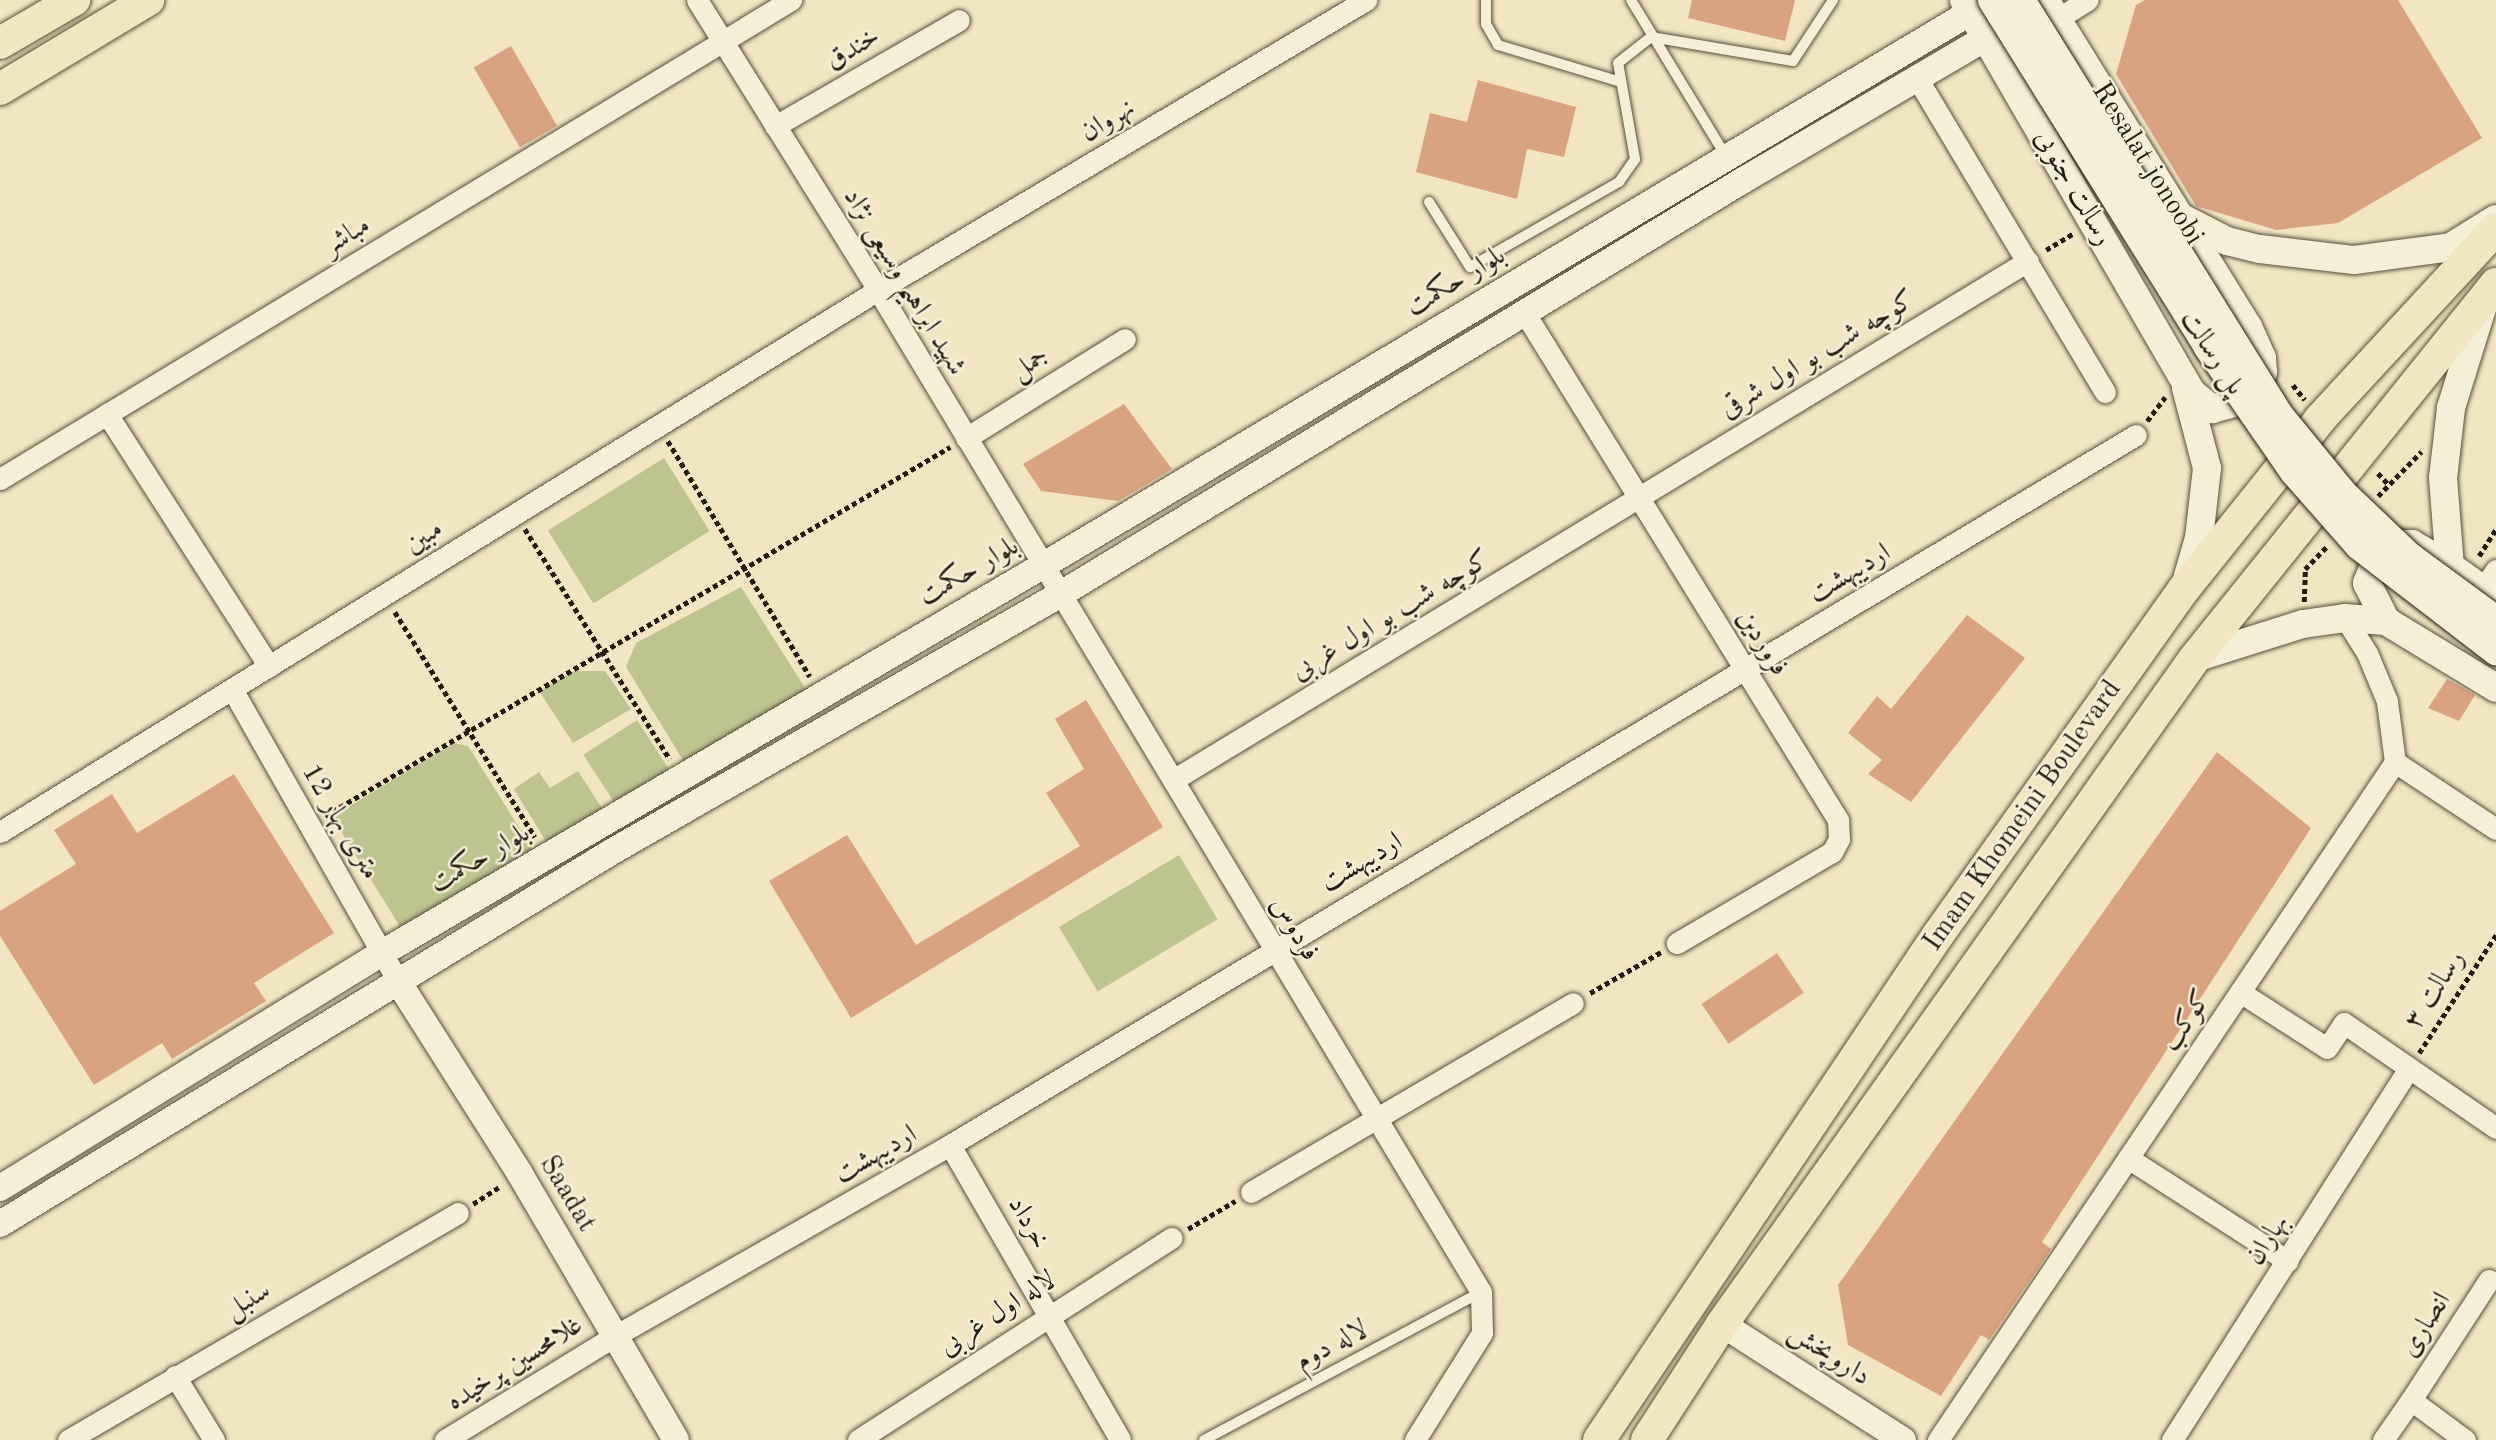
<!DOCTYPE html>
<meta charset="utf-8">
<style>
body{margin:0}
#map{position:relative;width:2496px;height:1440px;overflow:hidden;background:#f1e6c1;font-family:"Old Standard TT",Amiri,serif}
div>[style]{position:absolute}
[style*='--x']{left:calc(var(--x)*1px);top:calc(var(--y)*1px);width:calc(var(--w)*1px);rotate:calc(var(--a)*1deg)}
.green>*{inset:0;background:#bdc490;transform-origin:0 0}
.building>*{inset:0;background:#d9a381;transform-origin:0 0}
.path>*{height:4.5px;margin-top:-2.25px;transform-origin:0;background:repeating-linear-gradient(90deg,#241b10 0 5px,transparent 0 8.5px)}
.roads{filter:drop-shadow(0 0 2px #574e3c) drop-shadow(0 0 2px #574e3c)}
.service>*{height:10px;margin:-5px;padding:0 5px;transform-origin:5px;border-radius:5px;background:#f6efd7}
.minor>*{height:21px;margin:-10.5px;padding:0 10.5px;transform-origin:10.5px;border-radius:10.5px;background:#f6efd7}
.tertiary>*{height:26px;margin:-13px;padding:0 13px;transform-origin:13px;border-radius:13px;background:#f6efd7}
.secondary>*{height:28px;margin:-14px;padding:0 14px;transform-origin:14px;border-radius:14px;background:#f6efd7}
.primary>*{height:32px;margin:-16px;padding:0 16px;transform-origin:16px;border-radius:16px;background:#f1e6c1}
.bridges{filter:drop-shadow(0 0 2px #241b10) drop-shadow(0 0 2px #241b10)}
.secondary-bridge>*{height:28px;margin:-14px;padding:0 14px;transform-origin:14px;border-radius:14px;background:#f6efd7}
span{translate:-50% -50%;white-space:nowrap;text-align:center;line-height:1.15;-webkit-text-stroke:5px #f6efd7;paint-order:stroke}
.street-label{font-size:28px;color:#241b10}
</style>
<div id="map">
<div class="green">
<i style="left:664px;top:458px;width:86px;height:137px;rotate:58deg"></i>
<i style="clip-path:polygon(741px 587px,807px 691px,686px 765px,626px 667px,636px 643px)"></i>
<i style="clip-path:polygon(574px 671px,605px 671px,631px 709px,573px 743px,539px 691px)"></i>
<i style="left:637px;top:720px;width:63px;height:64px;rotate:57deg"></i>
<i style="clip-path:polygon(454px 743px,468px 746px,535px 853px,404px 933px,332px 817px)"></i>
<i style="clip-path:polygon(578px 771px,603px 810px,547px 843px,514px 789px,539px 772px,550px 788px)"></i>
<i style="left:1179px;top:855px;width:75px;height:140px;rotate:59deg"></i>
</div>
<div class="building">
<i style="clip-path:polygon(1692px 0,1795px 0,1785px 41px,1688px 18px)"></i>
<i style="clip-path:polygon(2145px 0,2398px 0,2482px 138px,2338px 223px,2276px 230px,2196px 206px,2116px 74px,2136px 5px)"></i>
<i style="left:511px;top:46px;width:92px;height:43px;rotate:60deg"></i>
<i style="clip-path:polygon(1478px 80px,1576px 107px,1564px 157px,1527px 149px,1517px 199px,1416px 172px,1430px 113px,1467px 122px)"></i>
<i style="clip-path:polygon(1124px 404px,1172px 469px,1118px 501px,1041px 491px,1023px 464px)"></i>
<i style="clip-path:polygon(1967px 615px,2025px 658px,1911px 802px,1868px 774px,1882px 760px,1848px 733px,1877px 696px,1891px 709px)"></i>
<i style="clip-path:polygon(2447px 679px,2475px 695px,2459px 721px,2428px 708px)"></i>
<i style="clip-path:polygon(1086px 700px,1163px 827px,851px 1018px,769px 881px,847px 835px,916px 945px,1080px 846px,1046px 793px,1084px 769px,1055px 719px)"></i>
<i style="clip-path:polygon(2217px 752px,2311px 828px,2042px 1242px,2051px 1249px,1989px 1340px,1981px 1335px,1941px 1396px,1848px 1345px,1838px 1285px)"></i>
<i style="clip-path:polygon(234px 774px,334px 933px,254px 983px,266px 1001px,172px 1059px,162px 1043px,94px 1085px,0 936px,0 911px,76px 864px,54px 830px,112px 794px,137px 833px)"></i>
<i style="left:1777px;top:953px;width:48px;height:91px;rotate:56deg"></i>
</div>
<div class="path">
<i style="--x:2046;--y:250;--w:33;--a:-31"></i>
<i style="--x:2293;--y:385;--w:19;--a:51"></i>
<i style="--x:2147;--y:421;--w:30;--a:-53"></i>
<i style="--x:668;--y:441;--w:275;--a:58.9"></i>
<i style="--x:2378;--y:473;--w:16;--a:47"></i>
<i style="--x:2378;--y:496;--w:62;--a:-45.7"></i>
<i style="--x:525;--y:529;--w:272;--a:57.8"></i>
<i style="--x:2479;--y:556;--w:32;--a:-58"></i>
<i style="--x:2304;--y:602;--w:33;--a:-88"></i>
<i style="--x:2305;--y:569;--w:32;--a:-46"></i>
<i style="--x:395;--y:612;--w:265;--a:58.1"></i>
<i style="--x:325;--y:816;--w:726;--a:-30.56"></i>
<i style="--x:1590;--y:993;--w:82;--a:-30"></i>
<i style="--x:2419;--y:1053;--w:141;--a:-56.9"></i>
<i style="--x:473;--y:1204;--w:33;--a:-33"></i>
<i style="--x:1188;--y:1229;--w:55;--a:-30.8"></i>
</div>
<div class="roads">
<div class="service">
<i style="--x:1486;--y:0;--w:24;--a:90"></i>
<i style="--x:1486;--y:24;--w:24;--a:60"></i>
<i style="--x:1498;--y:45;--w:125;--a:16.7"></i>
<i style="--x:1631;--y:0;--w:183;--a:58.7"></i>
<i style="--x:1429;--y:202;--w:77;--a:57.8"></i>
<i style="--x:1470;--y:267;--w:172;--a:-29.7"></i>
<i style="--x:1619;--y:182;--w:28;--a:-55"></i>
<i style="--x:1635;--y:159;--w:97;--a:-100"></i>
<i style="--x:1618;--y:63;--w:42;--a:-38.2"></i>
<i style="--x:1651;--y:37;--w:144;--a:9.6"></i>
<i style="--x:1793;--y:61;--w:73;--a:-56.7"></i>
<i style="--x:1204;--y:1440;--w:314;--a:-28.1"></i>
</div>
<div class="minor">
<i style="--x:697;--y:0;--w:342;--a:58"></i>
<i style="--x:878;--y:290;--w:1169;--a:58.96"></i>
<i style="--x:1481;--y:1292;--w:41;--a:88.6"></i>
<i style="--x:1482;--y:1333;--w:126;--a:122.1"></i>
<i style="--x:2057;--y:19;--w:36;--a:-32"></i>
<i style="--x:1917;--y:78;--w:366;--a:59.1"></i>
<i style="--x:775;--y:126;--w:212;--a:-29.9"></i>
<i style="--x:1526;--y:315;--w:594;--a:58.29"></i>
<i style="--x:1838;--y:820;--w:19;--a:87"></i>
<i style="--x:1839;--y:839;--w:15;--a:118"></i>
<i style="--x:1832;--y:852;--w:180;--a:149.6"></i>
<i style="--x:107;--y:414;--w:300;--a:57.3"></i>
<i style="--x:966;--y:438;--w:187;--a:-31.9"></i>
<i style="--x:0;--y:479;--w:925;--a:-31.2"></i>
<i style="--x:2483;--y:589;--w:23;--a:-56"></i>
<i style="--x:232;--y:689;--w:338;--a:60.4"></i>
<i style="--x:2395;--y:762;--w:121;--a:33.6"></i>
<i style="--x:1173;--y:780;--w:1000;--a:-31.26"></i>
<i style="--x:0;--y:832;--w:1032;--a:-31.69"></i>
<i style="--x:878;--y:290;--w:568;--a:-30.72"></i>
<i style="--x:2240;--y:992;--w:103;--a:32.8"></i>
<i style="--x:2327;--y:1048;--w:30;--a:-56"></i>
<i style="--x:2344;--y:1023;--w:185;--a:34.6"></i>
<i style="--x:950;--y:1145;--w:340;--a:60"></i>
<i style="--x:2128;--y:1158;--w:190;--a:32.8"></i>
<i style="--x:1251;--y:1192;--w:373;--a:-30.4"></i>
<i style="--x:175;--y:1376;--w:75;--a:58.6"></i>
<i style="--x:68;--y:1440;--w:451;--a:-30.2"></i>
<i style="--x:445;--y:1440;--w:199;--a:-31.5"></i>
<i style="--x:615;--y:1336;--w:386;--a:-29.7"></i>
<i style="--x:950;--y:1145;--w:1382;--a:-30.91"></i>
<i style="--x:858;--y:1440;--w:373;--a:-32.8"></i>
<i style="--x:1938;--y:1440;--w:818;--a:-56.02"></i>
<i style="--x:2395;--y:762;--w:62;--a:-97.5"></i>
<i style="--x:2387;--y:701;--w:52;--a:-112.6"></i>
<i style="--x:2367;--y:653;--w:41;--a:-122.2"></i>
<i style="--x:2172;--y:1440;--w:441;--a:-57.5"></i>
<i style="--x:2383;--y:1440;--w:49;--a:-55"></i>
<i style="--x:2465;--y:1440;--w:67;--a:-143.5"></i>
<i style="--x:2411;--y:1400;--w:143;--a:-57"></i>
</div>
<div class="tertiary">
<i style="--x:399;--y:983;--w:226;--a:57.6"></i>
<i style="--x:520;--y:1174;--w:308;--a:59.6"></i>
<i style="--x:0;--y:1188;--w:448;--a:-31.6"></i>
<i style="--x:382;--y:953;--w:767;--a:-30.37"></i>
<i style="--x:1044;--y:565;--w:1079;--a:-30.82"></i>
<i style="--x:0;--y:1224;--w:718;--a:-31.32"></i>
<i style="--x:613;--y:851;--w:516;--a:-29.84"></i>
<i style="--x:1061;--y:594;--w:796;--a:-31.24"></i>
<i style="--x:1742;--y:181;--w:283;--a:-30.4"></i>
<i style="--x:1722;--y:1324;--w:215;--a:32.7"></i>
</div>
<div class="secondary">
<i style="--x:1964;--y:0;--w:454;--a:59.9"></i>
<i style="--x:2192;--y:393;--w:26;--a:39"></i>
<i style="--x:2212;--y:409;--w:34;--a:-15"></i>
<i style="--x:2245;--y:400;--w:20;--a:-45"></i>
<i style="--x:2259;--y:386;--w:15;--a:-74"></i>
<i style="--x:2263;--y:372;--w:14;--a:-94"></i>
<i style="--x:2262;--y:358;--w:34;--a:-114"></i>
<i style="--x:2248;--y:327;--w:385;--a:-121.8"></i>
<i style="--x:2180;--y:217;--w:53;--a:27.1"></i>
<i style="--x:2227;--y:241;--w:34;--a:14"></i>
<i style="--x:2260;--y:249;--w:95;--a:6.7"></i>
<i style="--x:2354;--y:260;--w:98;--a:-7.6"></i>
<i style="--x:2451;--y:247;--w:53;--a:-31.9"></i>
<i style="--x:2483;--y:305;--w:108;--a:107.3"></i>
<i style="--x:2451;--y:408;--w:70;--a:96.5"></i>
<i style="--x:2443;--y:478;--w:88;--a:85.5"></i>
<i style="--x:2450;--y:566;--w:57;--a:35.7"></i>
<i style="--x:2186;--y:388;--w:83;--a:75.3"></i>
<i style="--x:2207;--y:468;--w:70;--a:96.5"></i>
<i style="--x:2199;--y:538;--w:47;--a:106.1"></i>
<i style="--x:2386;--y:621;--w:42;--a:-116.6"></i>
<i style="--x:2367;--y:583;--w:27;--a:-68"></i>
<i style="--x:2377;--y:558;--w:28;--a:-30"></i>
<i style="--x:2401;--y:544;--w:11;--a:0"></i>
<i style="--x:2412;--y:544;--w:44;--a:30.1"></i>
<i style="--x:2195;--y:658;--w:113;--a:-17.5"></i>
<i style="--x:2303;--y:624;--w:42;--a:-8.1"></i>
<i style="--x:2345;--y:618;--w:41;--a:4.2"></i>
<i style="--x:2386;--y:621;--w:129;--a:31.3"></i>
</div>
<div class="primary">
<i style="--x:0;--y:43;--w:86;--a:-30.2"></i>
<i style="--x:0;--y:89;--w:173;--a:-31"></i>
<i style="--x:1599;--y:1440;--w:608;--a:-56.13"></i>
<i style="--x:1938;--y:935;--w:425;--a:-54.6"></i>
<i style="--x:2184;--y:589;--w:218;--a:-51.3"></i>
<i style="--x:2320;--y:419;--w:259;--a:-47.2"></i>
<i style="--x:1647;--y:1440;--w:138;--a:-57.1"></i>
<i style="--x:1722;--y:1324;--w:817;--a:-54.62"></i>
<i style="--x:2195;--y:658;--w:480;--a:-51.2"></i>
</div>
</div>
<div class="bridges">
<div class="secondary-bridge">
<i style="--x:1992;--y:0;--w:407;--a:58.1"></i>
<i style="--x:2207;--y:346;--w:153;--a:55.4"></i>
<i style="--x:2294;--y:472;--w:98;--a:48.7"></i>
<i style="--x:2359;--y:546;--w:173;--a:37.5"></i>
<i style="--x:2021;--y:0;--w:491;--a:58.1"></i>
<i style="--x:2281;--y:417;--w:98;--a:50.8"></i>
<i style="--x:2343;--y:493;--w:91;--a:43.7"></i>
<i style="--x:2409;--y:556;--w:108;--a:36.3"></i>
</div>
</div>
<div class="street-label">
<span style="left:853px;top:49px;rotate:-30deg">خندق</span>
<span style="left:1108px;top:121px;rotate:-31deg">نهروان</span>
<span style="left:2147px;top:164px;rotate:58deg">Resalat jonoobi</span>
<span style="left:2073px;top:188px;rotate:60deg">رسالت جنوبی</span>
<span style="left:347px;top:236px;rotate:-31deg">مباشر</span>
<span style="left:904px;top:282px;rotate:59deg">شهید ابراهیم وسیعی نژاد</span>
<span style="left:1456px;top:282px;rotate:-31deg">بلوار حکمت</span>
<span style="left:2212px;top:353px;rotate:57deg">پل رسالت</span>
<span style="left:1818px;top:355px;rotate:-31deg">کوچه شب بو اول شرقی</span>
<span style="left:1030px;top:364px;rotate:-32deg">جمل</span>
<span style="left:424px;top:537px;rotate:-32deg">مبین</span>
<span style="left:969px;top:572px;rotate:-30deg">بلوار حکمت</span>
<span style="left:1850px;top:574px;rotate:-31deg">اردیبهشت</span>
<span style="left:1391px;top:616px;rotate:-31deg">کوچه شب بو اول غربی</span>
<span style="left:1762px;top:643px;rotate:58deg">فروردین</span>
<span style="left:2023px;top:816px;rotate:-55deg">Imam Khomeini Boulevard</span>
<span style="left:340px;top:822px;rotate:60deg">12 متری بهار</span>
<span style="left:480px;top:859px;rotate:-30deg">بلوار حکمت</span>
<span style="left:1362px;top:863px;rotate:-31deg">اردیبهشت</span>
<span style="left:1294px;top:929px;rotate:59deg">فردوس</span>
<span style="left:2435px;top:990px;rotate:-57deg">رسالت ۳</span>
<span style="left:2187px;top:1021px;rotate:-56deg">کوکب</span>
<span style="left:876px;top:1155px;rotate:-30deg">اردیبهشت</span>
<span style="left:567px;top:1194px;rotate:59deg">Saadat</span>
<span style="left:1028px;top:1223px;rotate:60deg">خرداد</span>
<span style="left:2268px;top:1240px;rotate:-57deg">بهاران</span>
<span style="left:248px;top:1301px;rotate:-30deg">سنبل</span>
<span style="left:998px;top:1314px;rotate:-33deg">لاله اول غربی</span>
<span style="left:2426px;top:1325px;rotate:-57deg">انصاری</span>
<span style="left:1332px;top:1346px;rotate:-28deg">لاله دوم</span>
<span style="left:1829px;top:1355px;rotate:33deg">داروپخش</span>
<span style="left:515px;top:1364px;rotate:-32deg">غلامحسین پرخیده</span>
</div>
</div>
